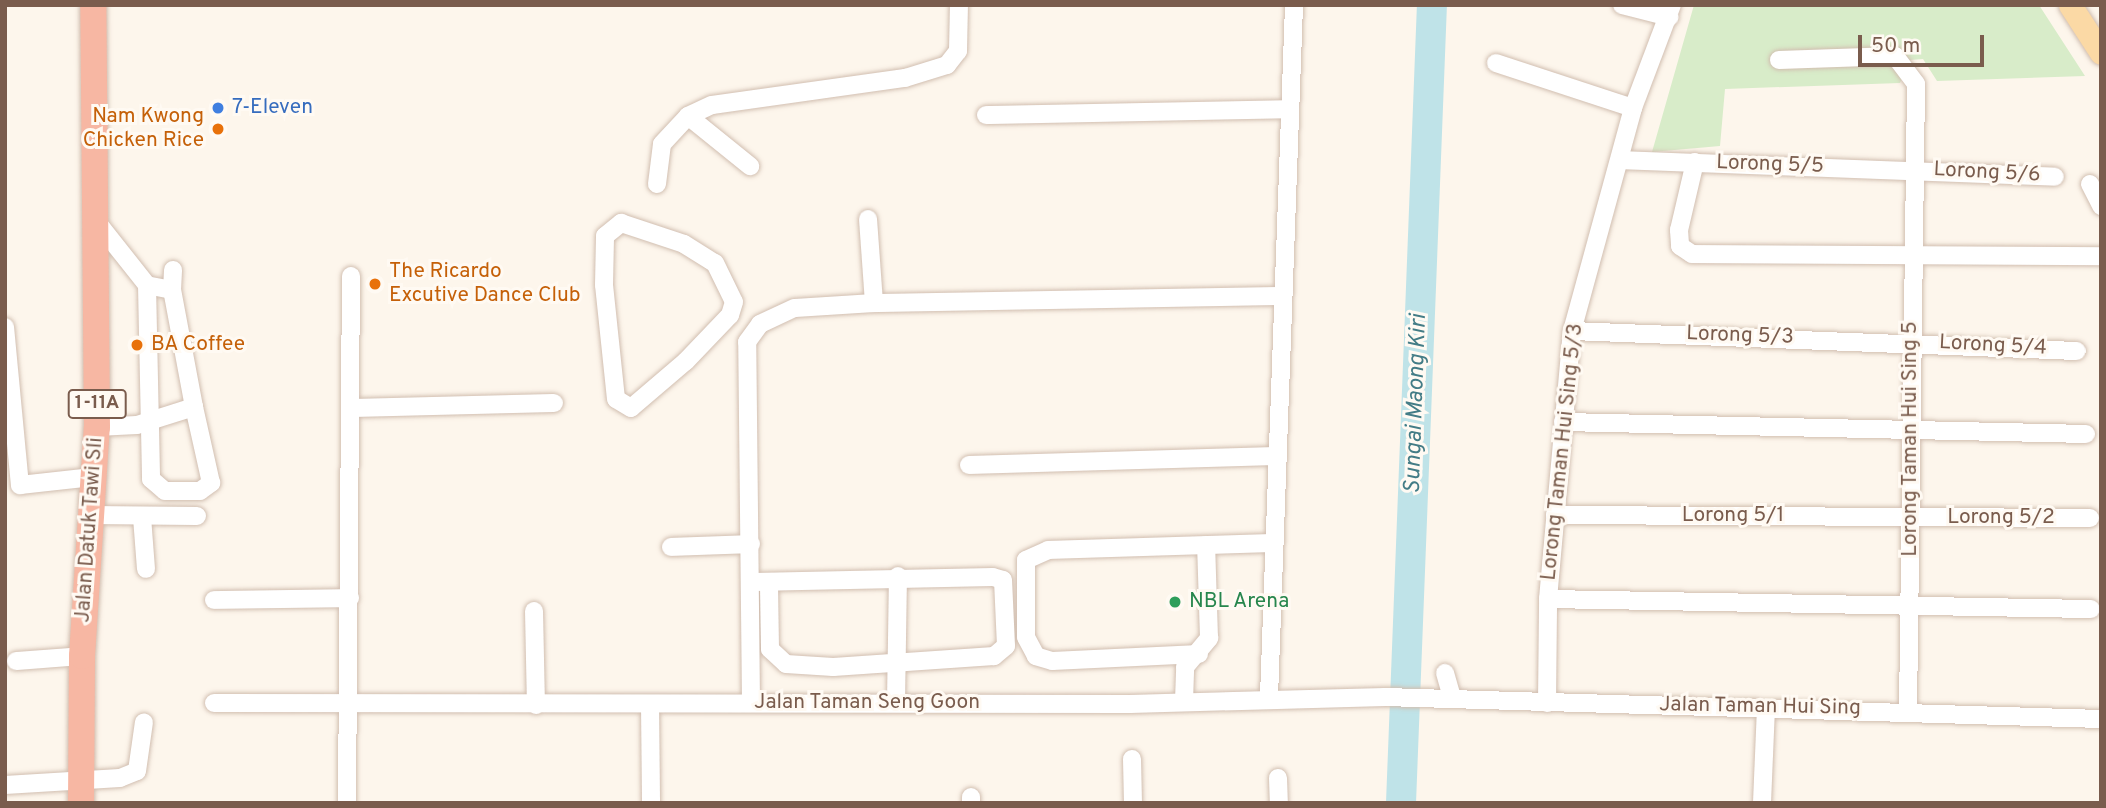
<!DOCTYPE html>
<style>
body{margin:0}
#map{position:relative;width:2106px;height:808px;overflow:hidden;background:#fdf6ec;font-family:Overpass,sans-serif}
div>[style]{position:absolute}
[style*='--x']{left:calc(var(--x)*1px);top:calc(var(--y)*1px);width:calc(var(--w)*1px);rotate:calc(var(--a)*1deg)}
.green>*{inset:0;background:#d8ecc9}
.river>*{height:30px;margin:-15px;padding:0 15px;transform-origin:15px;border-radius:15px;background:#bfe3e8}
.roads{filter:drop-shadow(0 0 2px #d1beb0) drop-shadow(0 0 2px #d1beb0)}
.minor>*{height:18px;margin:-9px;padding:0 9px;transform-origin:9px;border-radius:9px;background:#fff}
.major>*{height:23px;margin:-11.5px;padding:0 11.5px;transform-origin:11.5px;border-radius:11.5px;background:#fbd9a5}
.highway>*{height:26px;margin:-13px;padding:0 13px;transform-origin:13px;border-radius:13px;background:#f7b7a3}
.dots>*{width:19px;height:19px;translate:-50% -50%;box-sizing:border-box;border:4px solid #fffaf3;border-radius:50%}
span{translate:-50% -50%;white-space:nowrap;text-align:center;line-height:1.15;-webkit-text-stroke:6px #fffaf3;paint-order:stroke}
.shield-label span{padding:2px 5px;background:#fffaf3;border:2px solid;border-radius:5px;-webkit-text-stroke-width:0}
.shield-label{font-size:19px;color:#7a5c4d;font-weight:700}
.shop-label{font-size:21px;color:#366cbe}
.left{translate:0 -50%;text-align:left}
.food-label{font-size:21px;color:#c56008}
.right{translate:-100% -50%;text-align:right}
.street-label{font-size:21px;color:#7a5c4d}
.leisure-label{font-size:21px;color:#27864d}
.water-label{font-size:23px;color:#437c86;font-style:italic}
.frame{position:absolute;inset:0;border:7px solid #7a5c4d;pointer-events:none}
.scale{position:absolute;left:1858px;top:35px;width:126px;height:32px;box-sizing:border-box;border:4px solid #7a5c4d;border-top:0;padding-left:9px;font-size:21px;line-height:24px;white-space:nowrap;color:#7a5c4d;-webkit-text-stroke:5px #fffaf3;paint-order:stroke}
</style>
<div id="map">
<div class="green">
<i style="clip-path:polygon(1694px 5px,2039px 5px,2085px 76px,1937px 81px,1923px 59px,1910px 60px,1900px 83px,1725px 89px,1720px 146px,1652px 152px)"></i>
</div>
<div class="river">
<i style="--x:1401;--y:803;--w:799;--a:-87.78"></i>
</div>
<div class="roads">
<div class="minor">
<i style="--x:1622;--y:5;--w:49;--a:14.3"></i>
<i style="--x:1779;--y:60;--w:116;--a:-2"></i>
<i style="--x:1895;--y:56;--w:35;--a:53"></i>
<i style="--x:1916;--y:84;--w:625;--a:90.73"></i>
<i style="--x:1496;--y:63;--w:144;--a:18.2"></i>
<i style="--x:986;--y:115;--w:304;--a:-1.1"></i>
<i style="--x:688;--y:116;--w:80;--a:38.9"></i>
<i style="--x:1621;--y:160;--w:434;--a:2.2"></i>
<i style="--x:1695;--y:162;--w:70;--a:103.2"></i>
<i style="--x:1679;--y:230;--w:16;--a:86"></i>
<i style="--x:1680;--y:246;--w:14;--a:34"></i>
<i style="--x:1692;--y:254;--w:409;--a:0.3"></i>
<i style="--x:657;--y:184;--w:40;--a:-82.9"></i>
<i style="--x:662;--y:144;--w:38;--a:-47"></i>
<i style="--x:688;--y:116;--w:26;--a:-25"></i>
<i style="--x:712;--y:105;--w:195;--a:-8"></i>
<i style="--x:905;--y:78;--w:44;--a:-17.2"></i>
<i style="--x:947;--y:65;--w:18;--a:-52"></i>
<i style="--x:958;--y:51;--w:46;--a:-88.8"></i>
<i style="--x:2090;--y:184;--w:25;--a:63"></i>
<i style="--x:868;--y:219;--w:84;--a:85.9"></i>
<i style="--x:621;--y:223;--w:66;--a:18.4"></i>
<i style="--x:684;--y:244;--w:36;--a:32"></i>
<i style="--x:715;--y:263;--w:43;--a:64"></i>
<i style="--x:734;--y:302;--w:14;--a:107"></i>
<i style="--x:730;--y:315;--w:64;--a:133.7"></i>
<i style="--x:686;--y:361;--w:72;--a:139.5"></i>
<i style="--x:631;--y:408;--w:17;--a:-149"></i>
<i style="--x:616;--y:399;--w:115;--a:-96"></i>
<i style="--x:604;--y:285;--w:49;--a:-88.8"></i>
<i style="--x:605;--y:236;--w:21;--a:-39"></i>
<i style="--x:147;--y:285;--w:194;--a:88.8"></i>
<i style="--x:151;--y:479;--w:18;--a:41"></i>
<i style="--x:165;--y:491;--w:35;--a:0"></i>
<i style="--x:200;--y:491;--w:14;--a:-36"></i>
<i style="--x:211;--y:483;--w:78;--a:-102.6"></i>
<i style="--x:172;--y:290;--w:20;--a:-87"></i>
<i style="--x:5;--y:327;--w:159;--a:84.6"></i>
<i style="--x:20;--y:485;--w:73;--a:-6.3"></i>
<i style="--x:1572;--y:331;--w:505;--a:2.27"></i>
<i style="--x:352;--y:408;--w:202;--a:-1.4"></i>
<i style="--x:1563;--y:422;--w:523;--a:1.31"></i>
<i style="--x:97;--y:427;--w:40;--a:-2.9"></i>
<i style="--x:137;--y:425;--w:60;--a:-17.5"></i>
<i style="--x:194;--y:407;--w:119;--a:-100.6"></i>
<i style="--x:172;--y:290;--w:25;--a:-169"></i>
<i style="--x:147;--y:285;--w:80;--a:-128.4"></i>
<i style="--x:969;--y:465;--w:306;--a:-1.7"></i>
<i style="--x:90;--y:515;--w:107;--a:0.5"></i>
<i style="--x:1555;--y:515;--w:535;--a:0.32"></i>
<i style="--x:142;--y:517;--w:52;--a:85.6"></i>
<i style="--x:671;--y:547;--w:80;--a:-2.1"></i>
<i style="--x:754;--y:582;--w:239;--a:-1.2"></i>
<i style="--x:993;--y:577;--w:10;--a:17"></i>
<i style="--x:1003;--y:580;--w:66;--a:87.4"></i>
<i style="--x:1006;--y:646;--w:16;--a:140"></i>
<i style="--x:994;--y:656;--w:161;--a:176.1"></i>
<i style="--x:833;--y:667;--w:47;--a:-176.3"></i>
<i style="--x:786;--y:664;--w:22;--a:-137"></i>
<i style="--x:770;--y:649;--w:67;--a:-90.9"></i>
<i style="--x:1548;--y:599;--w:543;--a:1.06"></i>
<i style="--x:214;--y:600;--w:136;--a:-0.8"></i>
<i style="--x:534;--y:611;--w:94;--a:88.8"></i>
<i style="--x:1199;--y:654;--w:147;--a:177.3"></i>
<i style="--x:1052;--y:661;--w:17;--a:-163"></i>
<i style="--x:1036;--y:656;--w:21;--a:-118"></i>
<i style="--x:1026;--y:637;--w:77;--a:-90"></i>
<i style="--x:1026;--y:560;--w:24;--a:-24"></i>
<i style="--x:1048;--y:550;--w:223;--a:-1.8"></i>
<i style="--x:16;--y:661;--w:66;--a:-4.3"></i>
<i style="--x:1445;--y:673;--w:26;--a:74"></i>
<i style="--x:1269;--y:697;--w:692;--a:-87.93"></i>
<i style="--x:1184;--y:701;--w:34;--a:-88"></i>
<i style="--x:1185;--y:667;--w:38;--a:-50"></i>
<i style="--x:1209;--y:638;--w:93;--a:-91.8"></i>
<i style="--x:896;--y:702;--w:126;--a:-89.1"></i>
<i style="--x:214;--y:703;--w:916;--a:0.06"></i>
<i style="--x:1130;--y:704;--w:255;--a:-1.6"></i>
<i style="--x:1385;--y:697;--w:716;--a:1.76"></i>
<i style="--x:751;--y:703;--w:361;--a:-90.6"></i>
<i style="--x:747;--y:342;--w:22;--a:-54"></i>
<i style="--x:760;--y:324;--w:38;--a:-25"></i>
<i style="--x:795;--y:308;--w:79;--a:-3.6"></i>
<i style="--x:874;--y:303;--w:409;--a:-1"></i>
<i style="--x:1547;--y:703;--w:104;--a:-89.4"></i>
<i style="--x:1548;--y:599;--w:269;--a:-84.9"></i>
<i style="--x:1572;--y:331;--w:231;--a:-74.7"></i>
<i style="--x:1633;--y:108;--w:110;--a:-69.3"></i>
<i style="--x:650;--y:704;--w:99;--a:89.4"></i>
<i style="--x:1132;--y:759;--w:44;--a:88.7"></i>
<i style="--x:1278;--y:778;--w:25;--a:88"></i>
<i style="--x:5;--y:785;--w:115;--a:-3.5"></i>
<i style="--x:120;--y:778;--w:18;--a:-22"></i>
<i style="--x:137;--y:771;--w:49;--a:-81.9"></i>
<i style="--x:347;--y:803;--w:527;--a:-89.57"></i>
<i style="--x:971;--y:803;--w:6;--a:-90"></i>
<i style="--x:1762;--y:803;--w:94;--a:-87.6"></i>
</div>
<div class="major">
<i style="--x:2070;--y:5;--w:57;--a:57.1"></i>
</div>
<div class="highway">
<i style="--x:81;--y:803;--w:147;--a:-89.6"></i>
<i style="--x:82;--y:656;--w:229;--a:-86.3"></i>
<i style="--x:97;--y:427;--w:422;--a:-90.5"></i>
</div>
</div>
<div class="dots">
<i style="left:218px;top:108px;background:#3f7fe0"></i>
<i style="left:218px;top:129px;background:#e8710a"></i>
<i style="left:375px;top:284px;background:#e8710a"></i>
<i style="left:137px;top:345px;background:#e8710a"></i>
<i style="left:1175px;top:602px;background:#2e9e5b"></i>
</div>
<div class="shield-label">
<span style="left:97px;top:404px">1-11A</span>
</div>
<div class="shop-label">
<span class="left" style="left:232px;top:108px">7-Eleven</span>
</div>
<div class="food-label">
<span class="right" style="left:204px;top:129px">Nam Kwong<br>Chicken Rice</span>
<span class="left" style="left:389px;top:284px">The Ricardo<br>Excutive Dance Club</span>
<span class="left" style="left:151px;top:345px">BA Coffee</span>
</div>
<div class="street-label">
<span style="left:1770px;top:165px;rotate:2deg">Lorong 5/5</span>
<span style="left:1987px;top:173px;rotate:3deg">Lorong 5/6</span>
<span style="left:1740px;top:336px;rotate:2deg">Lorong 5/3</span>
<span style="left:1993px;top:346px;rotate:3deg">Lorong 5/4</span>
<span style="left:1911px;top:439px;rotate:-90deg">Lorong Taman Hui Sing 5</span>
<span style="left:1563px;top:452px;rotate:-84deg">Lorong Taman Hui Sing 5/3</span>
<span style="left:1733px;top:516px">Lorong 5/1</span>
<span style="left:2001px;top:518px">Lorong 5/2</span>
<span style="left:90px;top:530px;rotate:-86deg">Jalan Datuk Tawi Sli</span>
<span style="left:867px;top:703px">Jalan Taman Seng Goon</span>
<span style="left:1760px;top:707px;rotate:1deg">Jalan Taman Hui Sing</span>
</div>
<div class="leisure-label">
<span class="left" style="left:1189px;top:602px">NBL Arena</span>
</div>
<div class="water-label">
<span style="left:1417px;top:404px;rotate:-88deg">Sungai Maong Kiri</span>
</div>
<div class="frame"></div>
<div class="scale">50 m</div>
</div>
